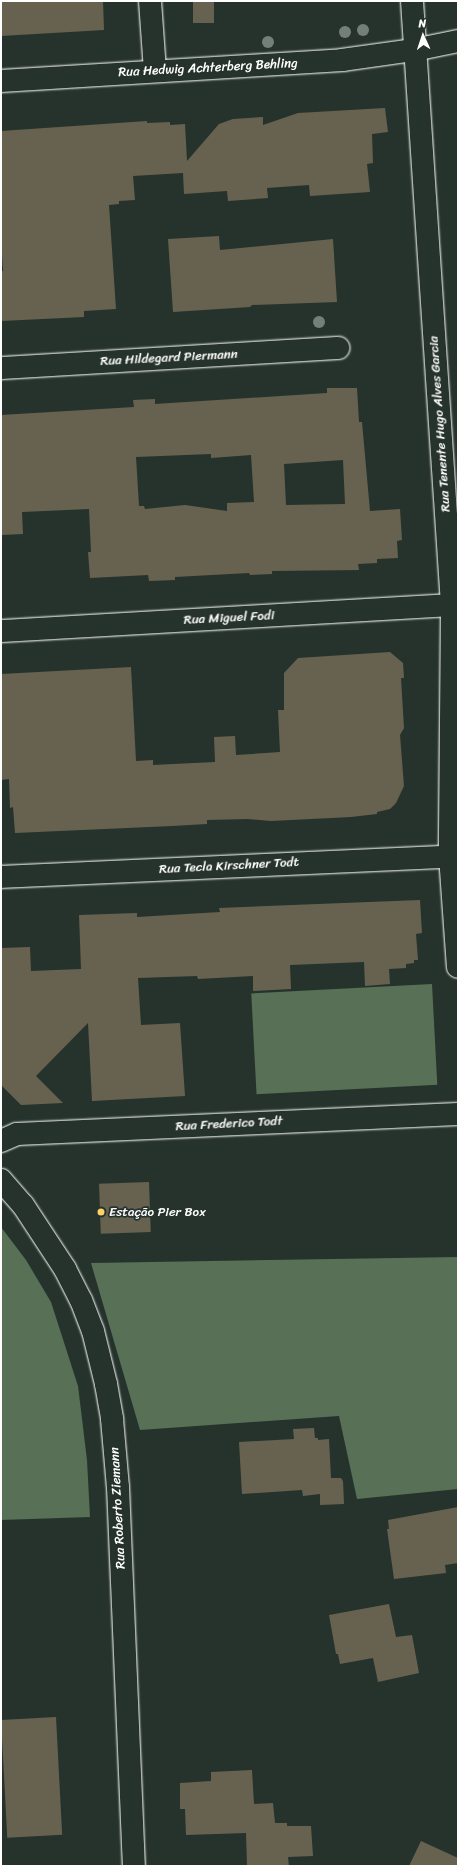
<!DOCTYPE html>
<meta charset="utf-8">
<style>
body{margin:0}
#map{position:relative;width:459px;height:1867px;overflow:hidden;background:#26332d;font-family:Sriracha,sans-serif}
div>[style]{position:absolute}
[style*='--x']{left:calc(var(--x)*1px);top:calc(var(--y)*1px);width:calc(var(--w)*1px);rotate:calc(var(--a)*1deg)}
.green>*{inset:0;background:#577056;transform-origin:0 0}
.building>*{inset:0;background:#676250;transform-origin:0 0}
.roads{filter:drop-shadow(0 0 1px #fff) drop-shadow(0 0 1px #fff)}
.street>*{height:22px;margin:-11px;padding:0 11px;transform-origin:11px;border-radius:11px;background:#26332d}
.secondary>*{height:22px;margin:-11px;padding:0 11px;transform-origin:11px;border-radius:11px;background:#26332d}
.trees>*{width:12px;height:12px;margin:-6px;border-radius:50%;background:#748077}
.dots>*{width:11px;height:11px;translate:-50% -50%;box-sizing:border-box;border:2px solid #26332d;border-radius:50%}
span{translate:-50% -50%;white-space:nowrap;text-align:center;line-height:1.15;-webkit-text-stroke:3.5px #26332d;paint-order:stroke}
.street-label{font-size:13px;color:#fff}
.poi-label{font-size:13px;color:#fff}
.left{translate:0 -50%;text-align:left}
.frame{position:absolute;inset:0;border:2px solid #fff;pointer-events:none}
.north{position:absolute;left:403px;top:16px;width:40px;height:40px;-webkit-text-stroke:3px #26332d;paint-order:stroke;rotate:357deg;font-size:11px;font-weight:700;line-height:16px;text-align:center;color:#fff}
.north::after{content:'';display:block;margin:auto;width:14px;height:18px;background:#fff;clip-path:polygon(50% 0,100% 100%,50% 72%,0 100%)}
</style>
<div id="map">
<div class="green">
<i style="left:432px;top:984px;width:101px;height:181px;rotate:87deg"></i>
<i style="clip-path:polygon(1px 1227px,26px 1260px,51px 1302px,78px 1386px,87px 1460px,90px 1517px,1px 1520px)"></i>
<i style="clip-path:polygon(458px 1257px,458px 1489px,357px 1499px,339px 1416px,140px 1430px,91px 1263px)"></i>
</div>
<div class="building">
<i style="clip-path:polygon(1px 1px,103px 1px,104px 30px,1px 36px)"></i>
<i style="left:193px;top:1px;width:21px;height:22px"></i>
<i style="clip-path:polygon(385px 108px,388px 132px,372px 134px,373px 163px,367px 164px,370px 192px,310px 196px,309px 185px,267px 188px,268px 198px,228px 201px,227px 191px,184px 194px,183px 173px,133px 176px,135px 200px,119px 201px,119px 204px,109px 205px,116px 309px,84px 311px,84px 317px,1px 321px,1px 271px,3px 271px,1px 238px,1px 131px,147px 121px,147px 123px,170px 122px,170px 125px,185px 124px,187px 161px,219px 124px,233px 119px,263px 117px,263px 125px,298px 113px)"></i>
<i style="clip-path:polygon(219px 236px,220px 250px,333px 239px,337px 302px,252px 305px,250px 307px,173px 312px,168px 239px)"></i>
<i style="clip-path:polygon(evenodd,327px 388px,357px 388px,359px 422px,362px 422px,370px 511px,400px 509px,402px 540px,397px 541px,398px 558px,377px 559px,377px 563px,358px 564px,359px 570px,272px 571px,272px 574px,250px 575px,249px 573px,175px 577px,175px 580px,149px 581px,148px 575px,90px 578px,88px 552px,91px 552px,89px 509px,22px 512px,23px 534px,1px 535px,1px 415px,134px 407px,133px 400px,155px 399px,155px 404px,327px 393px,327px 388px,211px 454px,211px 458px,251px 455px,254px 502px,227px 503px,227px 511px,185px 505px,145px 509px,144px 506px,139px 506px,136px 457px,211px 454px,327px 388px,343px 460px,345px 504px,286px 505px,284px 464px,343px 460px)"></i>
<i style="clip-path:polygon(390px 652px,403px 663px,404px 678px,401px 678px,404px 728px,400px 735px,404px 786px,396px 803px,390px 809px,377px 812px,377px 814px,351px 817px,271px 821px,248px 819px,207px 820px,207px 824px,172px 826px,15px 833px,13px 807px,10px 808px,9px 779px,1px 780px,1px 674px,131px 667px,136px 761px,153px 760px,153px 765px,215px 762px,214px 737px,235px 736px,236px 755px,280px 752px,278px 710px,284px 710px,284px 673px,298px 658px)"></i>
<i style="clip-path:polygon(420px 900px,422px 933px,416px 934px,418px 960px,414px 960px,414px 963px,406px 964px,406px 968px,389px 969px,390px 984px,365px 986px,364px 962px,290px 965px,291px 989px,253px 991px,253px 976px,198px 979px,197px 976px,138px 978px,141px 1025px,180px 1023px,185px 1096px,92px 1101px,88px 1023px,36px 1076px,63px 1103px,21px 1105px,1px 1085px,1px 948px,30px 947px,31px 971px,81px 969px,79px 915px,137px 913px,137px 917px,220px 912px,219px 908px)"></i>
<i style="left:149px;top:1182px;width:50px;height:50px;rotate:88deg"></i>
<i style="clip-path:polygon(314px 1428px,315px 1438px,318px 1438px,318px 1440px,329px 1439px,331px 1478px,341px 1478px,343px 1481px,344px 1504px,320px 1505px,320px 1494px,303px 1496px,302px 1490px,242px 1494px,239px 1442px,294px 1439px,293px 1429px)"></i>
<i style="clip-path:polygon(458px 1507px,458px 1563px,445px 1565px,446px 1573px,394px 1579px,387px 1529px,389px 1529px,388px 1520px)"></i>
<i style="clip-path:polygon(389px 1604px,396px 1637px,412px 1635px,419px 1673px,378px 1682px,373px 1658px,340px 1664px,338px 1654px,336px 1654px,329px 1615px)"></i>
<i style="left:56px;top:1717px;width:118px;height:55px;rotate:87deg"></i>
<i style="clip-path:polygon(252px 1770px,254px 1804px,273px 1803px,275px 1823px,287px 1823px,287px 1826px,311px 1826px,313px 1856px,288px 1857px,289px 1866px,247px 1866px,246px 1833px,186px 1835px,185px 1809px,180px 1809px,180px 1783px,211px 1781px,211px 1772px)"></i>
<i style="clip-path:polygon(421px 1841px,458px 1858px,458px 1866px,409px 1866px)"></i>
</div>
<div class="roads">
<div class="street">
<i style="--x:150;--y:1;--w:70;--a:85.9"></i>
<i style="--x:412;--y:1;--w:605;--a:86.21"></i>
<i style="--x:452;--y:605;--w:251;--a:90.5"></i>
<i style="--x:450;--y:856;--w:111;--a:85.9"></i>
<i style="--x:1;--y:81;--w:342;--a:-3.5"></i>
<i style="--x:342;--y:60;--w:73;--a:-7.9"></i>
<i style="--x:414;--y:50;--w:45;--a:-11.6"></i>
<i style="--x:1;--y:368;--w:338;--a:-3.4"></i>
<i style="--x:1;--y:631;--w:458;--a:-3.3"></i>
<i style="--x:1;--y:877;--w:457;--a:-2.6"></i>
<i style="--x:1;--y:1141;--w:17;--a:-24"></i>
<i style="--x:17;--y:1134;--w:441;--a:-2.6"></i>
</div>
<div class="secondary">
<i style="--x:1;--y:1180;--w:33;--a:49"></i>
<i style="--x:23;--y:1205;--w:77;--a:56.7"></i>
<i style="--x:65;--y:1269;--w:35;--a:63"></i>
<i style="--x:81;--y:1300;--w:33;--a:69"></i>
<i style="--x:93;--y:1331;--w:55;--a:76.2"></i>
<i style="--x:106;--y:1384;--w:36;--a:80"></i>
<i style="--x:112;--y:1419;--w:68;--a:85"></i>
<i style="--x:118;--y:1487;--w:379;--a:87.6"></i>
</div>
</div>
<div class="trees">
<i style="left:363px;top:30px"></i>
<i style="left:345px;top:32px"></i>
<i style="left:268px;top:42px"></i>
<i style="left:319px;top:322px"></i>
</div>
<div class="dots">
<i style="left:101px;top:1212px;background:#ffd166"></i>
</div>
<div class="street-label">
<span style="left:208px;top:68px;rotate:-3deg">Rua Hedwig Achterberg Behling</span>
<span style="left:169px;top:358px;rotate:-3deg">Rua Hildegard Piermann</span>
<span style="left:440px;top:424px;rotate:-94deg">Rua Tenente Hugo Alves Garcia</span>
<span style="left:229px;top:618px;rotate:-3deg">Rua Miguel Fodi</span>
<span style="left:229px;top:866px;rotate:-3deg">Rua Tecla Kirschner Todt</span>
<span style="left:229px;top:1124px;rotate:-3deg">Rua Frederico Todt</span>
<span style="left:118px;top:1508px;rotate:-93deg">Rua Roberto Ziemann</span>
</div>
<div class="poi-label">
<span class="left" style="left:109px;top:1212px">Estação Pier Box</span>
</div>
<div class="frame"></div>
<div class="north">N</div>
</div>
